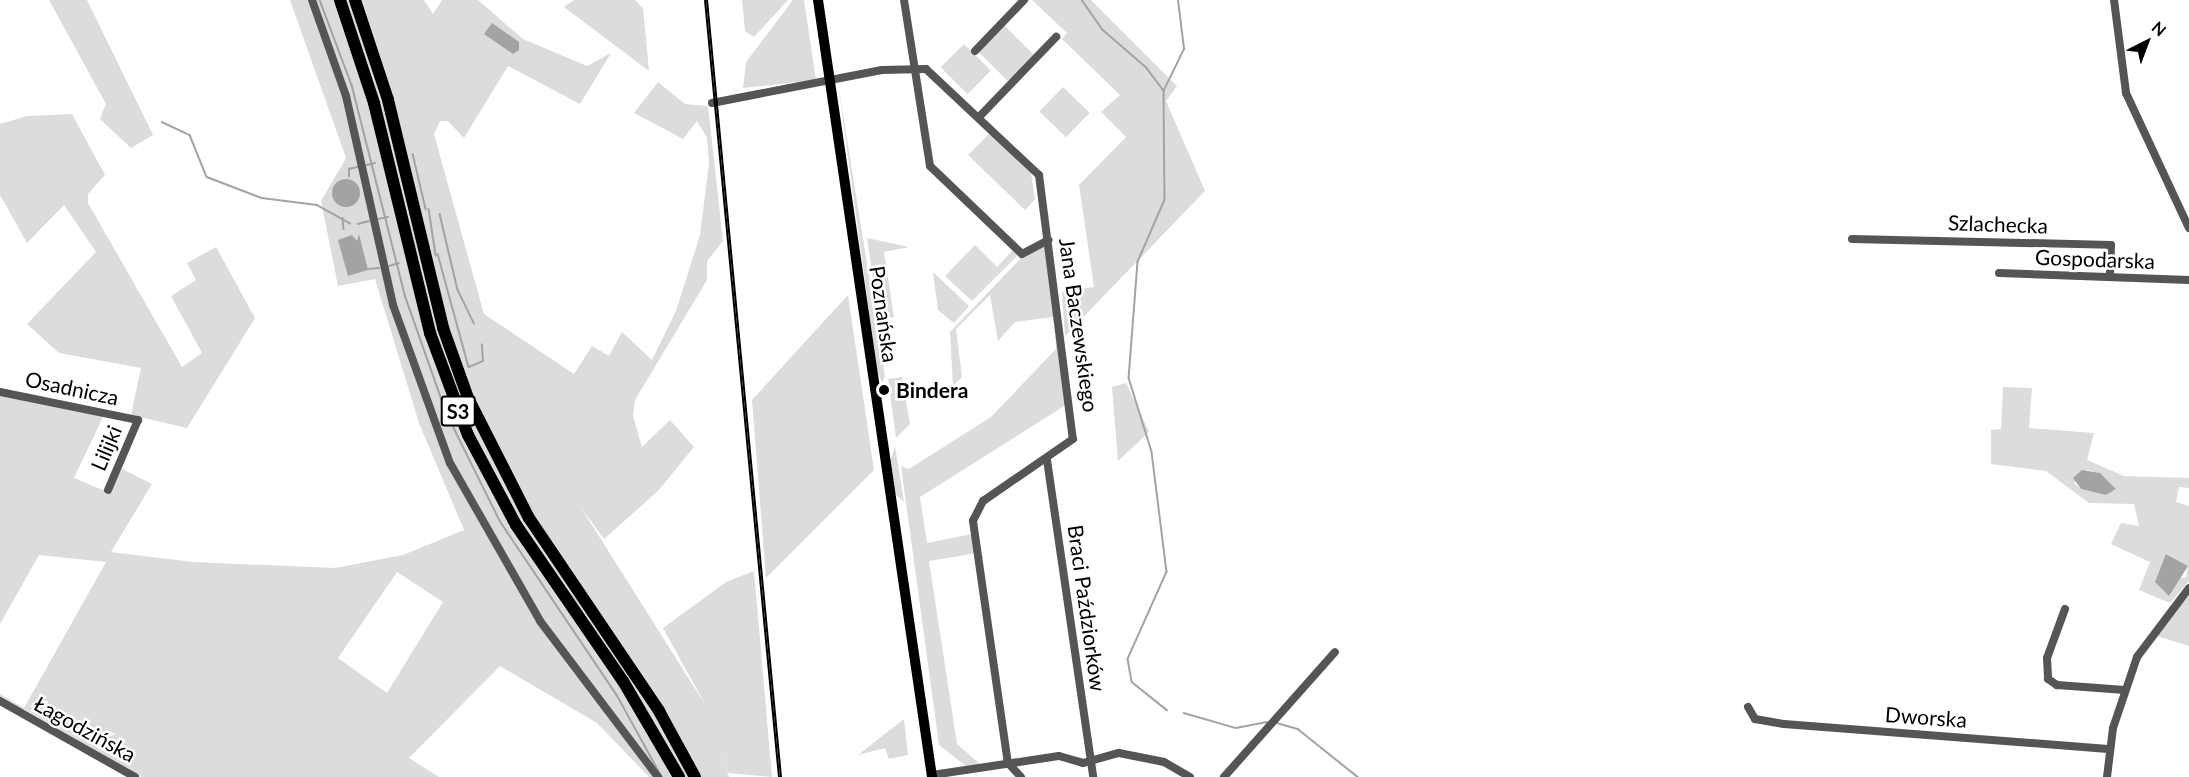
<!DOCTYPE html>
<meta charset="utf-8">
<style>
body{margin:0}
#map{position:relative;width:2189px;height:777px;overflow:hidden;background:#fff;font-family:Lato,sans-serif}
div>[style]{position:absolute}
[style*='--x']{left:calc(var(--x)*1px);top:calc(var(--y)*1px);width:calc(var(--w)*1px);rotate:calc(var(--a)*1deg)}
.green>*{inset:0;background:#dcdcdc;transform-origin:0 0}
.water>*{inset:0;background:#a3a3a3}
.round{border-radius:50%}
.stream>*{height:1.5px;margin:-0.75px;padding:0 0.75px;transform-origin:0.75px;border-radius:0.75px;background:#a3a3a3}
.minor>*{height:8px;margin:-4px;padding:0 4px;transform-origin:4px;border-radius:4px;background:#555}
.major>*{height:10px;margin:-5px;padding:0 5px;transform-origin:5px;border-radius:5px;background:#000}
.highway>*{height:12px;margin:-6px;padding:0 6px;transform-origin:6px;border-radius:6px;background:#000}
.rail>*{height:4px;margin-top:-2px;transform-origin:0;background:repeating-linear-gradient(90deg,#fff 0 4.5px,#000 0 9px);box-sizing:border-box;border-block:2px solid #000}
.dots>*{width:16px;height:16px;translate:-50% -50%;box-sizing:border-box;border:3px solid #fff;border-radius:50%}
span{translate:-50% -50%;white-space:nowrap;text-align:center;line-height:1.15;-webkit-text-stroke:5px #fff;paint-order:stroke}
.shield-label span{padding:2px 4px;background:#fff;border:2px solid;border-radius:4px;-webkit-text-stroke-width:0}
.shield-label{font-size:20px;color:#000;font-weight:700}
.street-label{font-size:21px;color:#000}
.poi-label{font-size:21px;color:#000;font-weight:700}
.left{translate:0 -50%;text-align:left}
.north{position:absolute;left:2117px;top:12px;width:60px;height:60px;-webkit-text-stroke:4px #fff;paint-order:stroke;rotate:42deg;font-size:16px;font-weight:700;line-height:24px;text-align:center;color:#000}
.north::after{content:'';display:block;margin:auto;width:21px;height:27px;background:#000;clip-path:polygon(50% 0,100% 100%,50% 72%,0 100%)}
</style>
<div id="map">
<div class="green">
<i style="clip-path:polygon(49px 0,87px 0,153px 135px,131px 148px,100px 119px,106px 104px)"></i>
<i style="clip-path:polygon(evenodd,290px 0,424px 0,433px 14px,442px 0,478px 0,523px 39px,587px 66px,611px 53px,580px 104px,508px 66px,464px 138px,448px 121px,440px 121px,434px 134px,484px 314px,574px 374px,592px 346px,609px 356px,622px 332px,652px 360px,676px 311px,700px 235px,709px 163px,707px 138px,697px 121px,683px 139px,634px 113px,658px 82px,685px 104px,708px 106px,723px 241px,707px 261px,707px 280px,635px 400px,633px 416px,642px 447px,670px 420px,694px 447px,658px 491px,604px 539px,580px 506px,706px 706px,663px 628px,726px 582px,754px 571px,772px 777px,728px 773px,714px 729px,729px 777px,649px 777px,597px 723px,500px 666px,409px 758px,439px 777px,142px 777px,24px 709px,19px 716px,0 705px,0 694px,24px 708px,106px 562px,39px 555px,0 624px,0 393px,103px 417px,74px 478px,110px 493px,122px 469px,152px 484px,111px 552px,193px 562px,335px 568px,403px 555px,464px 530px,419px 423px,375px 279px,338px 286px,321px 201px,346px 158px,290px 0,397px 572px,443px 602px,387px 693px,338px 658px,397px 572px)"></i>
<i style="clip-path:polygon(574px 0,635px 0,643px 8px,649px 71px,564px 7px)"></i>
<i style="clip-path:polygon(742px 0,788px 0,754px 37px,745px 31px)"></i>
<i style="clip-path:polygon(793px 0,804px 0,816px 80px,743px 88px,746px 62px)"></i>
<i style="clip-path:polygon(1032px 0,1091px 0,1177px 86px,1166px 101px,1205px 191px,1065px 336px,1062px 292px,1094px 287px,1079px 185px,1126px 137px,1101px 112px,1120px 95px,1062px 39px,1067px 33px)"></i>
<i style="left:1003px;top:24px;width:44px;height:37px;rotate:45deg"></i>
<i style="left:964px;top:44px;width:38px;height:33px;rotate:45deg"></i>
<i style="clip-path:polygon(838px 83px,885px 376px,882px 383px,877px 370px)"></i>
<i style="left:1063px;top:87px;width:37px;height:34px;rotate:44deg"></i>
<i style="clip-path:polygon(72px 114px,105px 175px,88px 194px,88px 203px,182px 367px,202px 353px,171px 296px,196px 280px,187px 263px,216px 247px,255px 318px,187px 428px,131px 415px,141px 368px,59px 353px,27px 324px,96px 252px,64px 205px,27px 243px,0 195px,0 124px,27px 116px)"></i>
<i style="clip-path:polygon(990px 133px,1031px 173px,1035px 199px,1025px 210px,968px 155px)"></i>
<i style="clip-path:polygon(867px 238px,909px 247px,884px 252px,894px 317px,879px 319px)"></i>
<i style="clip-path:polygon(975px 245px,997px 267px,1013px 250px,1018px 255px,972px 301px,945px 276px)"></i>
<i style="clip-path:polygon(1046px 245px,1054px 317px,1015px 322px,998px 341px,990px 295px,956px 329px,962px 377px,953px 386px,950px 332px,1025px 254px)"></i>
<i style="clip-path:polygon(933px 272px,969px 306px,954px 323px,938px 310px)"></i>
<i style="clip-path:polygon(848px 295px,874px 470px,766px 578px,752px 400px)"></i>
<i style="clip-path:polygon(1055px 331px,1069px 403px,920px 497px,927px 543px,977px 533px,977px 553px,929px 561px,957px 744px,980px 764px,966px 766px,939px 745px,901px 466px,909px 469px,991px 417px,1056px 349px)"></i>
<i style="clip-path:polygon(902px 377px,910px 424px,896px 438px,888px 379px)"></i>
<i style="clip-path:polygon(1126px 383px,1149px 432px,1118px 461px,1112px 387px)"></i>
<i style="clip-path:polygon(evenodd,2003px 387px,2032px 388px,2029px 428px,2094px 433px,2087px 460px,2124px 476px,2189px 478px,2189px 488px,2179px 487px,2176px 502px,2189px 506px,2189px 581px,2170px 603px,2139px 590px,2150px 562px,2111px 544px,2121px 523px,2139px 526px,2134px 504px,2089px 503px,2046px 471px,1991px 464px,1991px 430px,2001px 429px,2003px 387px,2087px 470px,2100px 473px,2116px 489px,2106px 495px,2081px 489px,2074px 483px,2087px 470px,2003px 387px,2167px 554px,2188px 566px,2186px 577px,2155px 582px,2167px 554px)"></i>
<i style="clip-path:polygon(895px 446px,904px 502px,894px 493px,890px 462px)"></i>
<i style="clip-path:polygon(2189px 596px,2189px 646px,2157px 636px,2156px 633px)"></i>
<i style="clip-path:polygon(904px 719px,908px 755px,889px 759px,885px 748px,858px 755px)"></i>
</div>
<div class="water">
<i style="clip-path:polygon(492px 23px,519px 42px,519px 50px,513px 54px,484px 34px)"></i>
<i class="round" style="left:332px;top:179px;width:28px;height:28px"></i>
<i style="clip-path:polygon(359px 234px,368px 270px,348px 276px,338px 240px,352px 235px,357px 241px)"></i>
<i style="clip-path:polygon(2082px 470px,2100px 473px,2116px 489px,2106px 495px,2081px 489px,2073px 478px)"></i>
<i style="clip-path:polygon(2166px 554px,2188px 566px,2169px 596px,2155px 582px)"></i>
</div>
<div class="stream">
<i style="--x:320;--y:0;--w:91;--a:69.4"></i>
<i style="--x:352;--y:85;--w:217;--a:75.8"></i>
<i style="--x:405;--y:295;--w:126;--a:70.6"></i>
<i style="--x:447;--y:414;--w:119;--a:63.6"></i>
<i style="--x:500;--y:521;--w:210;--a:56.1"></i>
<i style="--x:617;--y:695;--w:94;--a:61.2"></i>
<i style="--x:1082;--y:0;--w:35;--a:55"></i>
<i style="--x:1102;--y:29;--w:58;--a:40.8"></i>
<i style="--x:1146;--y:67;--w:30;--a:53"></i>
<i style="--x:1164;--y:91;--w:109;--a:89.5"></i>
<i style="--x:1165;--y:200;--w:68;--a:113.5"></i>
<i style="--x:1138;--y:262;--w:116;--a:94.4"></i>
<i style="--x:1129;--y:378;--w:77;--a:72.7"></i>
<i style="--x:1152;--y:452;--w:121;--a:82.9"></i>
<i style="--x:1167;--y:572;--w:95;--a:114.1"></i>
<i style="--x:1128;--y:659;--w:23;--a:80"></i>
<i style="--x:1132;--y:682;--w:45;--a:38.7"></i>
<i style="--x:1164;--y:90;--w:46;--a:-64"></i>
<i style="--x:1184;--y:49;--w:49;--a:-97"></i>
<i style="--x:162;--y:122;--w:31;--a:25"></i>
<i style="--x:190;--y:135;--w:45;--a:68"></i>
<i style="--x:207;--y:177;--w:59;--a:20.9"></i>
<i style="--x:262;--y:198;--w:55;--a:7.3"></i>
<i style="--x:317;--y:205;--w:38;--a:29"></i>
<i style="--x:413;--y:154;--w:57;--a:76.7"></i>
<i style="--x:367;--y:165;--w:8;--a:-14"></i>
<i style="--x:349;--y:177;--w:8;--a:-90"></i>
<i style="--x:349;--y:169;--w:9;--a:-13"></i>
<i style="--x:429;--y:209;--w:47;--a:81.3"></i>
<i style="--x:440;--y:214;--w:78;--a:76.7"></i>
<i style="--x:458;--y:290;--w:37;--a:64"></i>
<i style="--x:343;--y:218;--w:11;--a:85"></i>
<i style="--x:378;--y:219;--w:10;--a:-11"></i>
<i style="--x:358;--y:224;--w:11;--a:-15"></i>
<i style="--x:438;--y:254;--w:117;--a:74.7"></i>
<i style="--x:469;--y:367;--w:15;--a:-23"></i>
<i style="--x:483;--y:361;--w:16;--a:-94"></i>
<i style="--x:389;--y:266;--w:10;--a:-17"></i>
<i style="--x:368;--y:269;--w:11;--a:-5"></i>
<i style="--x:1184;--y:713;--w:54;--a:16.1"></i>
<i style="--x:1236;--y:728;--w:31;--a:-11"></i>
<i style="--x:1277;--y:723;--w:22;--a:16"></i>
<i style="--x:1298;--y:729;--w:77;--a:38.7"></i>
</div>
<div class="minor">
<i style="--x:312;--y:0;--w:102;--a:70.5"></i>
<i style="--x:346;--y:96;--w:214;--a:77.3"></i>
<i style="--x:393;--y:305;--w:168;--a:70.2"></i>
<i style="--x:450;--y:463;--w:182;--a:60.3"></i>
<i style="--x:540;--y:621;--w:196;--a:52.9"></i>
<i style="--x:904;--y:0;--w:168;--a:81.1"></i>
<i style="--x:930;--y:166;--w:127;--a:43.7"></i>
<i style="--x:1022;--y:254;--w:30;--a:-28"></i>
<i style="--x:2114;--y:0;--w:94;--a:82.6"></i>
<i style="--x:2126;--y:93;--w:149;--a:65"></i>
<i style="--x:975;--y:51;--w:71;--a:-46.1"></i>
<i style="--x:712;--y:103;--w:173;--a:-11"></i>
<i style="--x:882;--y:70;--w:44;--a:-1.3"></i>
<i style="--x:926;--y:69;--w:155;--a:43.2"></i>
<i style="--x:1039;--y:175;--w:266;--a:82.7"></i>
<i style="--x:1073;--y:439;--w:109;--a:145.4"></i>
<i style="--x:983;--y:501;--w:22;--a:117"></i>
<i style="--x:973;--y:521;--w:245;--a:81.8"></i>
<i style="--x:1008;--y:763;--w:19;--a:47"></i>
<i style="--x:980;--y:116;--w:110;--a:-46.1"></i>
<i style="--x:1852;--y:239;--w:259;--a:1.3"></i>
<i style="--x:2111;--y:245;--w:32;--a:92"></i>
<i style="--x:1999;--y:273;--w:190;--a:2.1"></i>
<i style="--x:0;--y:392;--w:141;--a:11.5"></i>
<i style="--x:138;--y:420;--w:76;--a:113.2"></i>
<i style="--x:1047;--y:460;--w:320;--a:81.7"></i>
<i style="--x:2065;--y:609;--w:52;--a:110.2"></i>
<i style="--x:2047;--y:658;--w:21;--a:87"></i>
<i style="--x:2048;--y:679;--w:11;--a:34"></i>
<i style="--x:2057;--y:685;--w:68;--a:4.2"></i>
<i style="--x:0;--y:701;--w:155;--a:29.4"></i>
<i style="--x:1748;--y:707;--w:14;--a:60"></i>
<i style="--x:1755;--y:719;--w:29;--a:10"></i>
<i style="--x:1784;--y:724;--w:325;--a:4.4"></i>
<i style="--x:932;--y:775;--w:128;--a:-8.5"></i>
<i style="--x:1059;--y:756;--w:25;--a:16"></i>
<i style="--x:1083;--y:763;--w:37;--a:-16"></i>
<i style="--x:1119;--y:753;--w:46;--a:11.3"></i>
<i style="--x:1164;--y:762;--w:30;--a:30"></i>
<i style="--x:1224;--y:777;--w:167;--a:-48.4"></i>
<i style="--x:2107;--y:777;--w:49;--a:-83"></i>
<i style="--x:2113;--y:728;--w:75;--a:-71.3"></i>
<i style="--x:2137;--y:657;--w:86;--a:-53"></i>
</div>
<div class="major">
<i style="--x:818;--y:0;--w:785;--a:81.65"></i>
</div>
<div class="highway">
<i style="--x:340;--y:0;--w:108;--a:71.7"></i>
<i style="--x:374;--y:103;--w:237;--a:76.3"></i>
<i style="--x:430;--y:333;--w:109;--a:69.6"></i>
<i style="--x:468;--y:435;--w:102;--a:61.9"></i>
<i style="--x:516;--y:525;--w:189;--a:55.6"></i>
<i style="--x:623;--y:681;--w:111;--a:59.7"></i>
<i style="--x:355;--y:0;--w:105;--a:71.7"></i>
<i style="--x:388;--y:100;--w:235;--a:76.4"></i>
<i style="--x:443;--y:328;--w:74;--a:70.3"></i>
<i style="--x:468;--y:398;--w:135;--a:63.1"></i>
<i style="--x:529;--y:518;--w:233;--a:56"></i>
<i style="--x:659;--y:711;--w:75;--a:61.4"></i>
</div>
<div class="rail">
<i style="--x:706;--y:0;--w:781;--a:84.56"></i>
</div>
<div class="dots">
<i style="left:884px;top:390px;background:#000"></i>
</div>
<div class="shield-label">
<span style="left:458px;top:411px">S3</span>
</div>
<div class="street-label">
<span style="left:1998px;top:224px;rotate:2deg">Szlachecka</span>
<span style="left:2095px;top:259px;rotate:2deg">Gospodarska</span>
<span style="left:884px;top:314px;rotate:82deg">Poznańska</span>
<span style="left:1079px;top:325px;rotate:82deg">Jana Baczewskiego</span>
<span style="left:72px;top:388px;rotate:12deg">Osadnicza</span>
<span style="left:106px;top:448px;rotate:-67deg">Lilijki</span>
<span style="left:1087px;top:608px;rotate:82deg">Braci Paździorków</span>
<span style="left:1926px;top:717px;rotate:4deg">Dworska</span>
<span style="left:85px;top:729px;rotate:29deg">Łagodzińska</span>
</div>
<div class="poi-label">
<span class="left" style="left:896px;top:390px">Bindera</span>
</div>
<div class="north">N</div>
</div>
